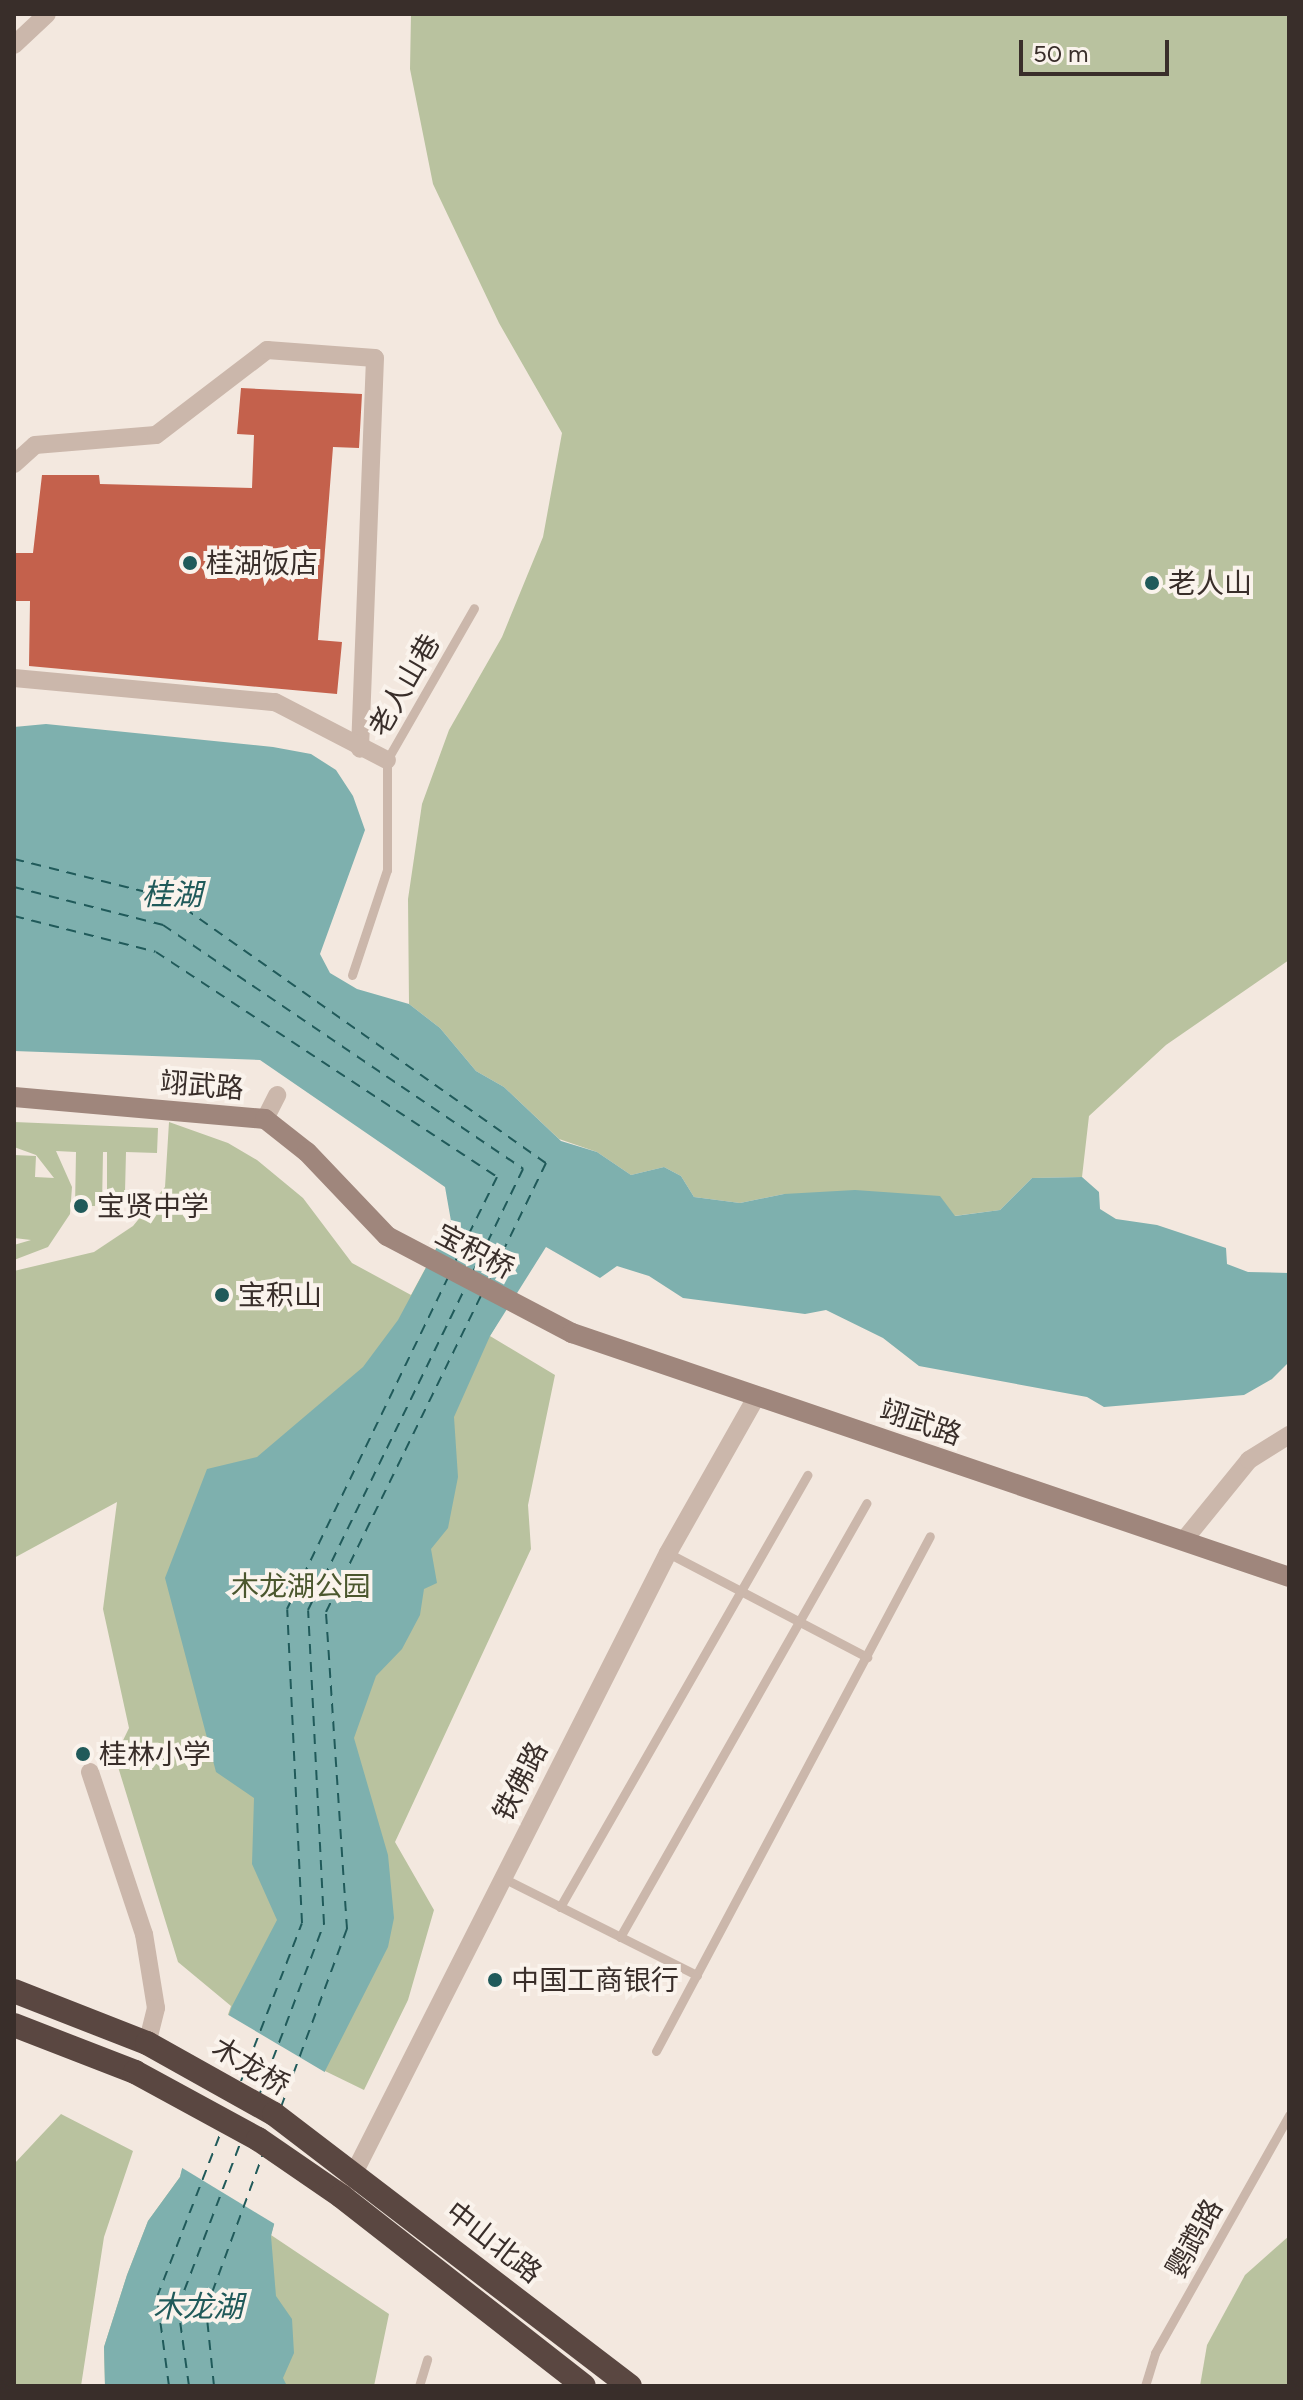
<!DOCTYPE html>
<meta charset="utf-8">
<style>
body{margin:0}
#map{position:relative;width:1303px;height:2400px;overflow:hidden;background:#f3e8df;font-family:Figtree,"Noto Sans SC",sans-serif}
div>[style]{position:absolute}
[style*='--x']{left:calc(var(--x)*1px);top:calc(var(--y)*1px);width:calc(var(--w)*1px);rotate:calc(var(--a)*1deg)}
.green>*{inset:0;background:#b9c29f}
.water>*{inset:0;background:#7eb0ae}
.pier>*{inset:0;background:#f3e8df}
.ferry>*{height:2px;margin-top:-1px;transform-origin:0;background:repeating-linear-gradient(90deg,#205a5a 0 10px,transparent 0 18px)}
.building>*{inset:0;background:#c4614c}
.lane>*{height:9px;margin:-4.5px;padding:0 4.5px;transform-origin:4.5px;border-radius:4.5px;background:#cbb7ab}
.street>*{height:18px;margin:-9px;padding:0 9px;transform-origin:9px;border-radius:9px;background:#cbb7ab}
.secondary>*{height:20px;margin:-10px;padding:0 10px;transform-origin:10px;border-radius:10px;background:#9f867c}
.highway>*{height:24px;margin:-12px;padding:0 12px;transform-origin:12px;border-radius:12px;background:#5a4741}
.dots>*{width:22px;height:22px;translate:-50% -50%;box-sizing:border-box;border:4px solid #faf3ec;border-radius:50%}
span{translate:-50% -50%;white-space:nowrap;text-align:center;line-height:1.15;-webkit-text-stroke:8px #faf3ec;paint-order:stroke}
.poi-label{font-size:28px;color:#392e2a}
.left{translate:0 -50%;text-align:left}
.street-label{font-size:28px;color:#392e2a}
.park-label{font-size:28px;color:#4b572e}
.water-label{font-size:30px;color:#205a5a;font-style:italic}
.frame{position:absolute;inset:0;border:16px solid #392e2a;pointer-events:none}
.scale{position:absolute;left:1019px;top:40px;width:150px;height:36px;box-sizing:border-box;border:4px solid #392e2a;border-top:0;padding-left:10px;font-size:24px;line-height:28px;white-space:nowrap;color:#392e2a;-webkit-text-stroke:6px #faf3ec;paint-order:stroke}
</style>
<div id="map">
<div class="green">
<i style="clip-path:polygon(411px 14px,1289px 14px,1289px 960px,1166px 1045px,1089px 1116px,1082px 1177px,1032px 1178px,1000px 1210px,954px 1216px,784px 1194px,740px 1203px,694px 1197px,681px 1176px,664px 1167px,631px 1175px,597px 1152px,559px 1139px,504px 1087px,476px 1071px,440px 1028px,409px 1004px,408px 899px,422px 804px,449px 730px,502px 637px,543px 537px,562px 433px,499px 323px,433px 184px,410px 69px)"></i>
<i style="clip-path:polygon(14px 1122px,158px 1128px,157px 1153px,126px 1152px,125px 1192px,107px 1192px,107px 1152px,103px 1152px,102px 1206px,75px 1206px,76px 1152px,56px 1151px,72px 1187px,70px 1214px,48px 1247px,14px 1260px,14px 1245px,31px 1240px,14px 1238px,14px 1155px,36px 1156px,35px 1177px,54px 1178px,36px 1155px,14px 1147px)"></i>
<i style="clip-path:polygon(169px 1122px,228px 1143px,257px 1160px,303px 1198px,352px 1263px,411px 1295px,451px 1221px,530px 1266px,490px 1336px,555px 1375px,528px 1505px,531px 1549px,395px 1842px,434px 1910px,408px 2000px,364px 2090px,325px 2071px,294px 2150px,271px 2235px,389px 2314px,374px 2386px,105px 2386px,104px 2347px,127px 2275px,148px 2221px,180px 2177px,201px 2092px,231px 2006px,178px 1962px,115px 1757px,129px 1728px,103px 1609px,117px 1502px,14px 1558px,14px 1271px,94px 1252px,133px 1226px,165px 1187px)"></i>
<i style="clip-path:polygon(61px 2114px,133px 2151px,104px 2237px,81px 2386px,14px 2386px,14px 2164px)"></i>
<i style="clip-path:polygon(1289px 2236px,1289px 2386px,1200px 2386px,1207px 2345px,1245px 2275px)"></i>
</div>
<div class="water">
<i style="clip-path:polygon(46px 724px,273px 747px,311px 754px,336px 770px,353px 796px,365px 830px,320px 954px,330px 973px,357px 989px,409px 1004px,440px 1028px,476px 1071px,504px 1087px,561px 1141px,597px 1152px,631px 1175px,664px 1167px,681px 1176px,694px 1197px,740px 1203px,784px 1194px,855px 1190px,940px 1196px,955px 1216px,1000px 1210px,1032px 1178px,1082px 1177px,1099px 1192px,1100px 1209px,1116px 1219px,1157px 1225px,1226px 1248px,1227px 1264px,1248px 1272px,1289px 1273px,1289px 1362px,1272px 1379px,1244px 1395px,1104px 1407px,1087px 1397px,919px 1366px,883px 1338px,826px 1310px,805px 1314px,683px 1298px,649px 1276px,617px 1266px,600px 1278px,546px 1247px,490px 1336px,454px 1417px,458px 1477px,448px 1528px,431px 1549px,437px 1583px,424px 1589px,420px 1615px,402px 1649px,376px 1676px,354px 1738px,388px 1855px,394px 1918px,388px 1947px,325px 2071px,294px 2150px,271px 2236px,276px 2296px,292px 2319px,294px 2353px,283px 2378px,287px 2386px,105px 2386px,104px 2347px,127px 2275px,148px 2221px,180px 2177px,201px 2092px,232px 2006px,277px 1920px,252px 1864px,254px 1798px,216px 1772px,165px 1578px,207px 1469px,257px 1457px,363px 1367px,398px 1320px,451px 1221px,445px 1187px,260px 1060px,14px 1051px,14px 727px)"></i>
</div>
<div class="pier">
<i style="clip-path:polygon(225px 2013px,328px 2074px,278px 2226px,179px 2166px,197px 2091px)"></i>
</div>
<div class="ferry">
<i style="--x:14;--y:859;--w:161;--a:14"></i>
<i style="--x:170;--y:898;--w:460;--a:35.2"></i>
<i style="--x:546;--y:1163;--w:128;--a:116"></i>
<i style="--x:14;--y:887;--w:154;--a:14.3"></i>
<i style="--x:163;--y:925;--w:435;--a:34.1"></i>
<i style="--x:523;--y:1169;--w:114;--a:115.9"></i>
<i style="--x:14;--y:916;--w:146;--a:14.2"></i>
<i style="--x:156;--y:952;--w:409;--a:33.4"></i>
<i style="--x:497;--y:1177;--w:93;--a:116.3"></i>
<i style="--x:241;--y:2081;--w:169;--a:-68.9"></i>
<i style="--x:302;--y:1923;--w:314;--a:-92.7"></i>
<i style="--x:287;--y:1609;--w:369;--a:-64.1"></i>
<i style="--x:260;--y:2093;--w:181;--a:-69.3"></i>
<i style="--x:324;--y:1924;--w:314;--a:-92.9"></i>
<i style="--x:308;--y:1610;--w:358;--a:-64"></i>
<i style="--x:281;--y:2107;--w:190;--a:-69.7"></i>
<i style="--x:347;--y:1929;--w:318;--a:-93.8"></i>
<i style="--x:326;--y:1612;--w:354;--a:-63.9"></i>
<i style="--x:169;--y:2386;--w:90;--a:-97.7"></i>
<i style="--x:157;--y:2297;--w:177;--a:-68.8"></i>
<i style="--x:189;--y:2386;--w:80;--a:-97.9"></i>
<i style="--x:178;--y:2307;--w:174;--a:-69.2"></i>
<i style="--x:214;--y:2386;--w:77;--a:-95.9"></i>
<i style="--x:206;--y:2309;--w:165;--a:-69.8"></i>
</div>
<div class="building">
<i style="clip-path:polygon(241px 388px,362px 394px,359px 448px,333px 447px,318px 640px,342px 642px,337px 694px,29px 666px,30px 601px,14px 601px,14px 553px,33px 553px,42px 475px,99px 475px,100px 484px,252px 488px,254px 435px,237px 434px)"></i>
</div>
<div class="lane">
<i style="--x:352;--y:975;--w:111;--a:-71.6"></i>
<i style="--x:387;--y:870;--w:110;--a:-90"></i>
<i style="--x:387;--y:760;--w:175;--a:-60.2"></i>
<i style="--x:668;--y:1553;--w:225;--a:27.6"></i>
<i style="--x:503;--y:1878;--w:217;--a:26.6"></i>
<i style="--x:560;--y:1907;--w:498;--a:-60.2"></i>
<i style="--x:620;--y:1937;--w:499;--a:-60.4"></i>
<i style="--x:656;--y:2051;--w:583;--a:-61.99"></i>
<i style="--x:419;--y:2386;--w:28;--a:-73"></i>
<i style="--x:1145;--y:2386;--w:34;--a:-73"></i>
<i style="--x:1155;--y:2353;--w:273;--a:-60.6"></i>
</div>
<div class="street">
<i style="--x:14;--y:45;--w:45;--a:-43.2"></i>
<i style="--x:14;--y:464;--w:28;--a:-42"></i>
<i style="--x:35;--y:445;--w:121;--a:-4.7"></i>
<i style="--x:156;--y:435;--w:140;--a:-37.4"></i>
<i style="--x:267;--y:350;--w:108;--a:4.2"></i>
<i style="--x:375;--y:358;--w:391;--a:92.2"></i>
<i style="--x:14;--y:678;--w:262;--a:5.3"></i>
<i style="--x:275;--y:702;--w:126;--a:27.4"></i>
<i style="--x:265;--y:1119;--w:27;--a:-63"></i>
<i style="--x:1184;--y:1540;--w:103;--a:-50.9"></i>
<i style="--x:1249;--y:1460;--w:47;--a:-32"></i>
<i style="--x:90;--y:1772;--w:171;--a:71.6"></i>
<i style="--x:144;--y:1934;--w:75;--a:80.8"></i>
<i style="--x:156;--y:2008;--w:36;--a:104"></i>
<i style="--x:348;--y:2185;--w:708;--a:-63.15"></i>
<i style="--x:668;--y:1553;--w:180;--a:-60.5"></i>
</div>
<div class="secondary">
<i style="--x:14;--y:1097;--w:252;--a:5"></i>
<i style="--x:265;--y:1119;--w:53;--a:38.2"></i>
<i style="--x:307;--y:1152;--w:116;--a:46.4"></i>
<i style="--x:387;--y:1236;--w:209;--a:27.7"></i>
<i style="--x:572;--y:1333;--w:757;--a:18.79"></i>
</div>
<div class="highway">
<i style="--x:14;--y:1991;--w:143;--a:21.4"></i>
<i style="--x:147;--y:2043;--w:145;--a:29.2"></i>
<i style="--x:274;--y:2114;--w:448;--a:37.4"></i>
<i style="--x:14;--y:2025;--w:130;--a:21.2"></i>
<i style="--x:135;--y:2072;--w:140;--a:28.6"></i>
<i style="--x:258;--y:2139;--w:101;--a:34.5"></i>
<i style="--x:341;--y:2196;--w:308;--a:38"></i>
</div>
<div class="dots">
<i style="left:190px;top:563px;background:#205a5a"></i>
<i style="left:1152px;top:583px;background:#205a5a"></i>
<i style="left:81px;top:1206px;background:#205a5a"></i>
<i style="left:222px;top:1295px;background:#205a5a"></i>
<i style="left:83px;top:1754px;background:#205a5a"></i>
<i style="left:495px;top:1980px;background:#205a5a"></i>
</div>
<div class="poi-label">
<span class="left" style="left:206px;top:563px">桂湖饭店</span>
<span class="left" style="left:1168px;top:583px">老人山</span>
<span class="left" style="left:97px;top:1206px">宝贤中学</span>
<span class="left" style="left:238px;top:1295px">宝积山</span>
<span class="left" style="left:99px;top:1754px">桂林小学</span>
<span class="left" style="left:511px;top:1980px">中国工商银行</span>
</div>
<div class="street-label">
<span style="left:404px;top:685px;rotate:-60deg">老人山巷</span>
<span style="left:202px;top:1085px;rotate:5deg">翊武路</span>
<span style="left:475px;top:1251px;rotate:28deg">宝积桥</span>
<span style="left:921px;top:1422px;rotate:19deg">翊武路</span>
<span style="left:520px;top:1781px;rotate:-63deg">铁佛路</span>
<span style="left:251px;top:2066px;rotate:31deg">木龙桥</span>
<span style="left:1194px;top:2238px;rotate:-61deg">鹦鹉路</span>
<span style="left:494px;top:2242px;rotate:38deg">中山北路</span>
</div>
<div class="park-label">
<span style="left:301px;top:1586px">木龙湖公园</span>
</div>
<div class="water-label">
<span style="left:172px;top:895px">桂湖</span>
<span style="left:198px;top:2307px">木龙湖</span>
</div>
<div class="frame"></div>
<div class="scale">50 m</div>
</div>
